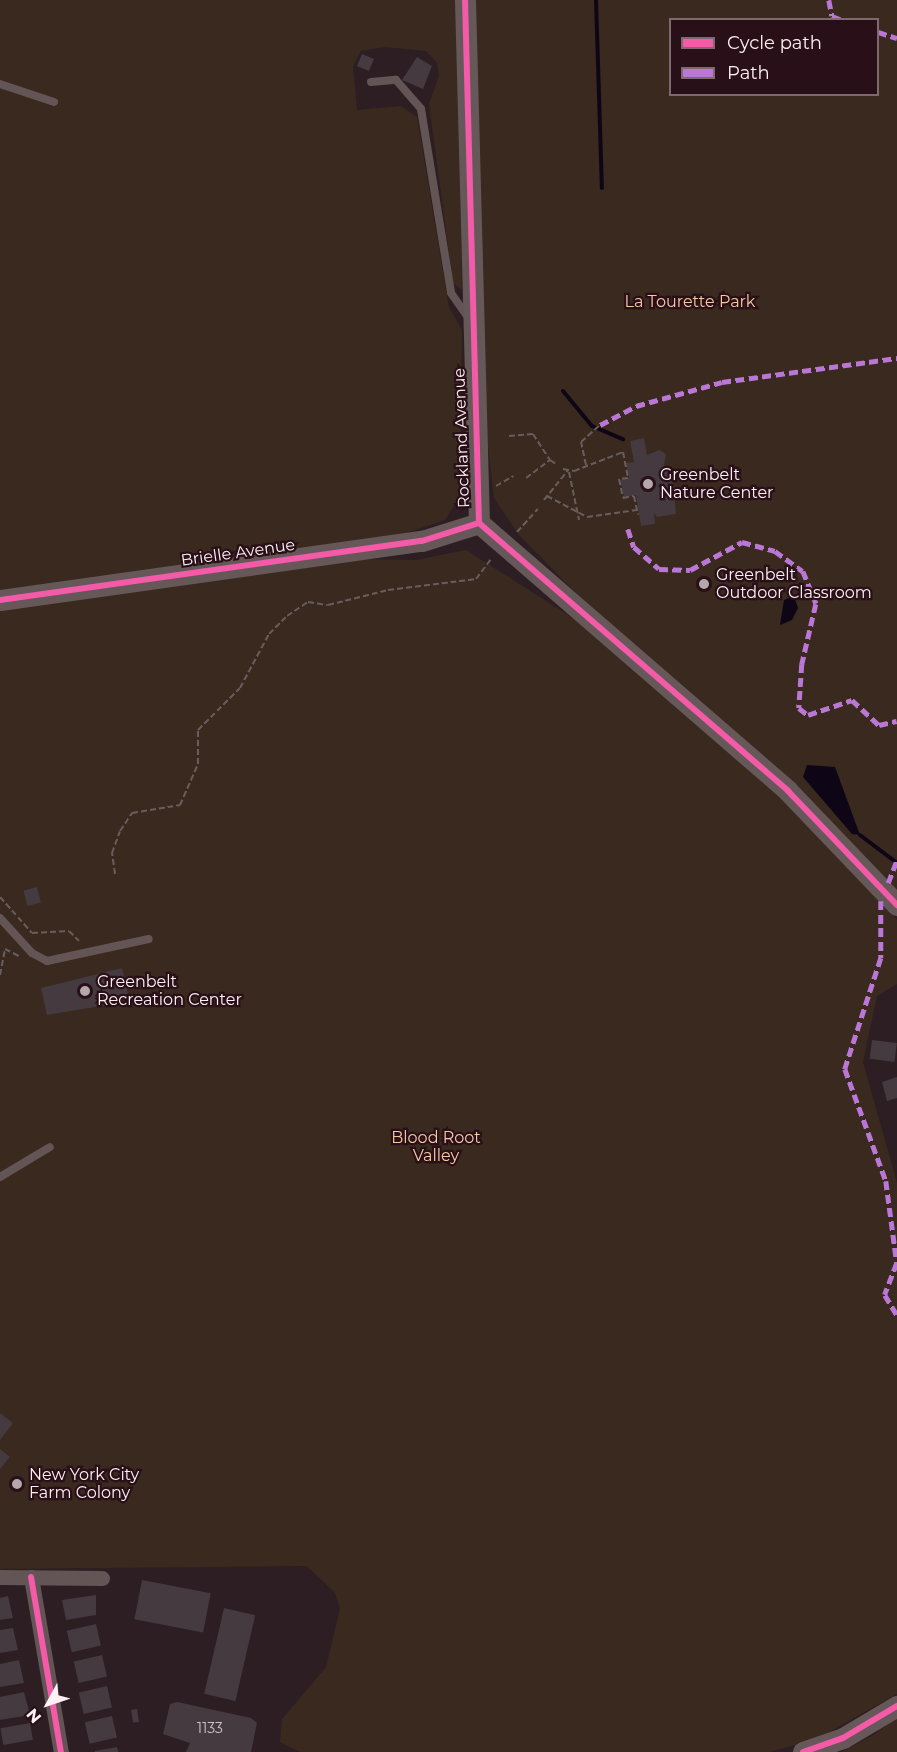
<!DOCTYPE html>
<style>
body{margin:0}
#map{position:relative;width:897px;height:1752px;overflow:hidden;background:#2d1e23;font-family:Montserrat,sans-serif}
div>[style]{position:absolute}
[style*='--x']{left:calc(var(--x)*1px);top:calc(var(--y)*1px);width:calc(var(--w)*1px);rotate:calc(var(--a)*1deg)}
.green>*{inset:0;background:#39291e}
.water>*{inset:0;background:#0e0617}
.stream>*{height:4px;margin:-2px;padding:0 2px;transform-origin:2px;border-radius:2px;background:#0e0617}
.building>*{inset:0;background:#443a3f;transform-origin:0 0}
.path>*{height:2px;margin-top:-1px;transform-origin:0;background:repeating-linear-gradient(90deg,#685d5d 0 6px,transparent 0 9px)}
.lane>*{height:8px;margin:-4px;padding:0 4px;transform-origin:4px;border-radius:4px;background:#635555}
.street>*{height:15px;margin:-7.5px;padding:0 7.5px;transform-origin:7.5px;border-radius:7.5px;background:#635555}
.secondary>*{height:21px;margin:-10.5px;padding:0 10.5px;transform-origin:10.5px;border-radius:10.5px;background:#665858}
.quiet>*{height:4.5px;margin-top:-2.25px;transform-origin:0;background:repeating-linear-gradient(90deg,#ba77d6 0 9px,transparent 0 13.5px)}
.cycleway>*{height:6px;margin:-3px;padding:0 3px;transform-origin:3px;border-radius:3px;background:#f35aa7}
.dots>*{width:16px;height:16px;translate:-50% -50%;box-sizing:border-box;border:3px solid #290f17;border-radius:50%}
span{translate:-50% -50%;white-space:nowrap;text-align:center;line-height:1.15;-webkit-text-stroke:4.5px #290f17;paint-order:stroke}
.number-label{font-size:14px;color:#cfc3c7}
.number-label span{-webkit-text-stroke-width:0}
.park-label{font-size:16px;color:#f6caa3}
.street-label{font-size:16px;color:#fdf1f4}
.poi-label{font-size:16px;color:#fdf1f4}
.left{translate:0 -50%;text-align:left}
.legend{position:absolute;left:669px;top:18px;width:210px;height:78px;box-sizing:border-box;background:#290f17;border:2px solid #7e696f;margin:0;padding:8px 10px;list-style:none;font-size:18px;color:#fdf1f4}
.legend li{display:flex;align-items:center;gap:12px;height:30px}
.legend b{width:30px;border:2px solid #7e696f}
.north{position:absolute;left:18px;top:1674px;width:60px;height:60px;-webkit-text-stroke:4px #290f17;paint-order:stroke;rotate:230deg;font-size:16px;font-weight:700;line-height:24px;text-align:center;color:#fdf1f4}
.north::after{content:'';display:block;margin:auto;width:21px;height:27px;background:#fdf1f4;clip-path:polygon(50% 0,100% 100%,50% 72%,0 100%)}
</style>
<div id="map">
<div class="green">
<i style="clip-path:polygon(0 0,458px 0,462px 290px,453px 283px,429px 104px,439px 76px,437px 63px,426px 51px,385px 47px,361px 51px,353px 66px,357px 110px,401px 106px,417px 117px,449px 307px,462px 330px,460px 496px,445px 520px,397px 536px,0 592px)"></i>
<i style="clip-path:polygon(evenodd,472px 0,897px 0,897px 894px,567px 584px,518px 534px,494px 498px,485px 422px,472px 0,670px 20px,878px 20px,878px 94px,670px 94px,670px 20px)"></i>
<i style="clip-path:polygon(466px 550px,576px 620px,811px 824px,897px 920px,897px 984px,877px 996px,863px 1062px,897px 1183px,897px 1694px,817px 1739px,769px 1752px,300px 1752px,280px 1742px,282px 1719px,326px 1667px,340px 1609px,335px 1593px,307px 1566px,0 1569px,0 609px,359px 559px,416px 560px)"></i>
<i style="clip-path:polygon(897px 1718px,897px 1752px,841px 1752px,872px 1736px)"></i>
</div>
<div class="water">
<i style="clip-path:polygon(794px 596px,798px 608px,792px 620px,780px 625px,784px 600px)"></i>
<i style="clip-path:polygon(807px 765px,835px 767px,860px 835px,852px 834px,803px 777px)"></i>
</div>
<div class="stream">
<i style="--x:596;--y:0;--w:188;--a:88.2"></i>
<i style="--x:563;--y:391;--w:45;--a:50.4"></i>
<i style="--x:592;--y:426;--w:34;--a:23"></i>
<i style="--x:860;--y:835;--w:46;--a:37.1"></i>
</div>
<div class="building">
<i style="left:362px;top:54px;width:13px;height:13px;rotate:23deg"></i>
<i style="clip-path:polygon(417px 57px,432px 66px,423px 89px,402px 80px)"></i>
<i style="clip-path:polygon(644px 438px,647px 455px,659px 450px,666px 454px,663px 471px,672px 470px,676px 514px,657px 517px,654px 513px,655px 524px,641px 526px,636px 495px,624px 497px,620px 480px,629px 478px,626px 463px,634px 462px,630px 441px)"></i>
<i style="left:37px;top:887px;width:16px;height:14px;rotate:76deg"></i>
<i style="clip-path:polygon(122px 968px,128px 994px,106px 1000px,107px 1005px,47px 1015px,41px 988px)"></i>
<i style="left:872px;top:1040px;width:25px;height:19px;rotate:7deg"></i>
<i style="clip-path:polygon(897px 1077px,897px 1098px,887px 1101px,882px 1082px)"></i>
<i style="clip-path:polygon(0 1413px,13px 1423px,0 1440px)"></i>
<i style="clip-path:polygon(0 1449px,10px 1457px,0 1469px)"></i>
<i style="left:142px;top:1580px;width:70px;height:40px;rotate:11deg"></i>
<i style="clip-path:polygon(96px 1595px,96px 1615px,66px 1620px,62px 1600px)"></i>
<i style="clip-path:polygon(8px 1596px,13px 1618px,0 1620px,0 1598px)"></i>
<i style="left:224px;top:1608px;width:32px;height:88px;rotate:13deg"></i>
<i style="left:96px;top:1624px;width:22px;height:30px;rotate:77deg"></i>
<i style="clip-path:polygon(13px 1628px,18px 1650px,0 1653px,0 1630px)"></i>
<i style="left:102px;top:1655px;width:22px;height:29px;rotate:77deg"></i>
<i style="clip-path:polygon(19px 1660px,24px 1683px,0 1687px,0 1664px)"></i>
<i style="left:107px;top:1686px;width:22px;height:29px;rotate:77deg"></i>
<i style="clip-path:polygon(24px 1692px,30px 1715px,0 1720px,0 1697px)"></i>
<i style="clip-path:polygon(177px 1702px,251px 1718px,257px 1723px,251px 1752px,186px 1752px,190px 1743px,163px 1734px,170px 1704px)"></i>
<i style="left:137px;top:1709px;width:13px;height:6px;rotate:81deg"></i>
<i style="left:112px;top:1716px;width:22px;height:28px;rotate:77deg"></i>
<i style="left:30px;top:1723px;width:17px;height:30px;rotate:80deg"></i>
<i style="clip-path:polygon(117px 1747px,118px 1752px,95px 1752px,95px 1751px)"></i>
</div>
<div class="path">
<i style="--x:509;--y:436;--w:24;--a:-5"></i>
<i style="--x:533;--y:434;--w:31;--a:57"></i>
<i style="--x:586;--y:465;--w:24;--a:-102"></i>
<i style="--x:581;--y:442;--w:25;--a:-42"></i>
<i style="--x:563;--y:469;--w:11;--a:10"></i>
<i style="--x:574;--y:471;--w:53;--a:-21.2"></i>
<i style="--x:623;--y:452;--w:26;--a:79"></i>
<i style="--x:628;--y:478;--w:9;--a:174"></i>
<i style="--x:619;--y:479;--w:19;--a:78"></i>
<i style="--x:623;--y:498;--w:11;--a:-10"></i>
<i style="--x:634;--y:496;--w:19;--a:78"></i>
<i style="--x:569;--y:472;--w:49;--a:78.2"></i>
<i style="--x:526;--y:478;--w:30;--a:-37"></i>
<i style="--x:550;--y:460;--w:7;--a:34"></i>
<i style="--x:496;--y:486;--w:20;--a:-30"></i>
<i style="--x:547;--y:496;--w:45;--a:27.7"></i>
<i style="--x:587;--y:517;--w:50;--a:-8"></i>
<i style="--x:544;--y:500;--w:38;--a:-51"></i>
<i style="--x:517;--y:532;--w:31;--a:-48"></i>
<i style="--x:115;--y:874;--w:21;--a:-98"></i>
<i style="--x:112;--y:853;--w:23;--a:-70"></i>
<i style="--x:120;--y:831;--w:22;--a:-56"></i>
<i style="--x:132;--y:813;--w:49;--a:-9.5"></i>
<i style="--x:180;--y:805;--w:45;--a:-66.3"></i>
<i style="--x:198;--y:764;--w:34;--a:-90"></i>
<i style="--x:198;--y:730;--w:59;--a:-45"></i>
<i style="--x:240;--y:688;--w:61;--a:-61.8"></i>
<i style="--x:269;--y:634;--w:25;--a:-45"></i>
<i style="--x:287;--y:616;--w:25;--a:-34"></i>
<i style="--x:308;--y:602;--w:20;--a:9"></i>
<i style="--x:328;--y:605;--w:62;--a:-14"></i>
<i style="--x:388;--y:590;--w:89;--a:-7.1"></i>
<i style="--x:476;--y:579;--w:26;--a:-53"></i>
<i style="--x:0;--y:897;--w:48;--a:48.4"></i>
<i style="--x:32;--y:933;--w:37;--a:-3"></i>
<i style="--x:69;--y:931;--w:14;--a:45"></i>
<i style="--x:0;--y:975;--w:26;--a:-79"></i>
<i style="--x:5;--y:949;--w:16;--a:27"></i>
</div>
<div class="lane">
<i style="--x:371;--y:82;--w:25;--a:-5"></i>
<i style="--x:396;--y:80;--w:38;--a:49"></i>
<i style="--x:421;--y:109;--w:186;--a:80.7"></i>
<i style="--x:451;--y:293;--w:29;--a:55"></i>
<i style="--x:0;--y:84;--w:57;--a:18.4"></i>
<i style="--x:0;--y:918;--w:47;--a:47.6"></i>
<i style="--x:32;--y:953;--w:17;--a:28"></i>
<i style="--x:47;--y:961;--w:104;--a:-12.2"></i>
<i style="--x:0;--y:1177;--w:58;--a:-31"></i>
</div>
<div class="street">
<i style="--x:0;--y:1577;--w:102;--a:0.6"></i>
<i style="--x:31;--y:1577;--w:178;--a:80.3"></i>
</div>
<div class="secondary">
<i style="--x:465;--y:0;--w:523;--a:88.47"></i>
<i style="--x:479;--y:523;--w:409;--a:40.9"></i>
<i style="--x:788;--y:791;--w:158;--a:46.3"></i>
<i style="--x:0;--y:600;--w:426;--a:-8"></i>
<i style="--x:422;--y:541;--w:60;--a:-17.5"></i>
<i style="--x:803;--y:1752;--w:42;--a:-19.3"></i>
<i style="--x:843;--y:1738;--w:63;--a:-30.7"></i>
</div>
<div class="quiet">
<i style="--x:829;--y:0;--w:16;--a:79"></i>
<i style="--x:832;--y:16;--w:11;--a:22"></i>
<i style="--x:878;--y:32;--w:20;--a:18"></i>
<i style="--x:600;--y:425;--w:41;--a:-27.8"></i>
<i style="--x:636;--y:406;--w:89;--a:-15.6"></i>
<i style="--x:722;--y:382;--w:177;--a:-7.8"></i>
<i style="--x:628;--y:529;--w:19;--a:72"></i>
<i style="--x:634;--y:547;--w:33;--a:41"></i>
<i style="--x:659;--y:569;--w:31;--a:2"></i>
<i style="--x:690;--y:570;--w:59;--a:-28.3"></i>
<i style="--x:742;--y:542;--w:34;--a:15"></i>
<i style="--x:775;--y:551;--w:34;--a:36"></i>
<i style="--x:803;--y:571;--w:35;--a:68"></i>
<i style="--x:816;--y:604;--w:62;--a:103.1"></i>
<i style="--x:802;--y:664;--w:44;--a:93.9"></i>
<i style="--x:799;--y:708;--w:11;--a:38"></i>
<i style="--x:808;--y:715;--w:46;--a:-18.8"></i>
<i style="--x:852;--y:700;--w:37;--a:43"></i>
<i style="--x:879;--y:725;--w:18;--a:-13"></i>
<i style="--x:888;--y:883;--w:26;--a:-69"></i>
<i style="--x:881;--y:901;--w:57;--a:90"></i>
<i style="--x:881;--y:958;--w:117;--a:108"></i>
<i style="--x:845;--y:1069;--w:119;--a:69.9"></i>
<i style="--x:886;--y:1181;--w:83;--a:82.4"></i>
<i style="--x:897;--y:1263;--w:34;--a:111"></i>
<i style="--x:885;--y:1295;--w:23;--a:59"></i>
</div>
<div class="cycleway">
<i style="--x:465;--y:0;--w:523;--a:88.47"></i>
<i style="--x:479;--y:523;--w:409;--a:40.9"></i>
<i style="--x:788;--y:791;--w:158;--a:46.3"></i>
<i style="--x:0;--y:600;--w:426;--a:-8"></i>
<i style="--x:422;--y:541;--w:60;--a:-17.5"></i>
<i style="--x:31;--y:1577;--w:178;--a:80.3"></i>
<i style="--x:803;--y:1752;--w:42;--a:-19.3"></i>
<i style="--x:843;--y:1738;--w:63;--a:-30.7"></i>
</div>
<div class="dots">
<i style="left:648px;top:484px;background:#b4a7ab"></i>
<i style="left:704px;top:584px;background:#b4a7ab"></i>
<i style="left:85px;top:991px;background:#b4a7ab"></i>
<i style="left:17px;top:1484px;background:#b4a7ab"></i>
</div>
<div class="number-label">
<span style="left:210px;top:1728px">1133</span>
</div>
<div class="park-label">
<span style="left:690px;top:302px">La Tourette Park</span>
<span style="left:436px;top:1147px">Blood Root<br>Valley</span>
</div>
<div class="street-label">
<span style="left:462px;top:438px;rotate:-92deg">Rockland Avenue</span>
<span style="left:238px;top:553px;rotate:-8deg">Brielle Avenue</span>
</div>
<div class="poi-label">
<span class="left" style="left:660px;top:484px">Greenbelt<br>Nature Center</span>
<span class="left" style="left:716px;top:584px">Greenbelt<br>Outdoor Classroom</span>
<span class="left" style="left:97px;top:991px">Greenbelt<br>Recreation Center</span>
<span class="left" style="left:29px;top:1484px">New York City<br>Farm Colony</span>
</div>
<ul class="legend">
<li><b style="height:8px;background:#f35aa7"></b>Cycle path</li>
<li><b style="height:8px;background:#ba77d6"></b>Path</li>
</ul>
<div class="north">N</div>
</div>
